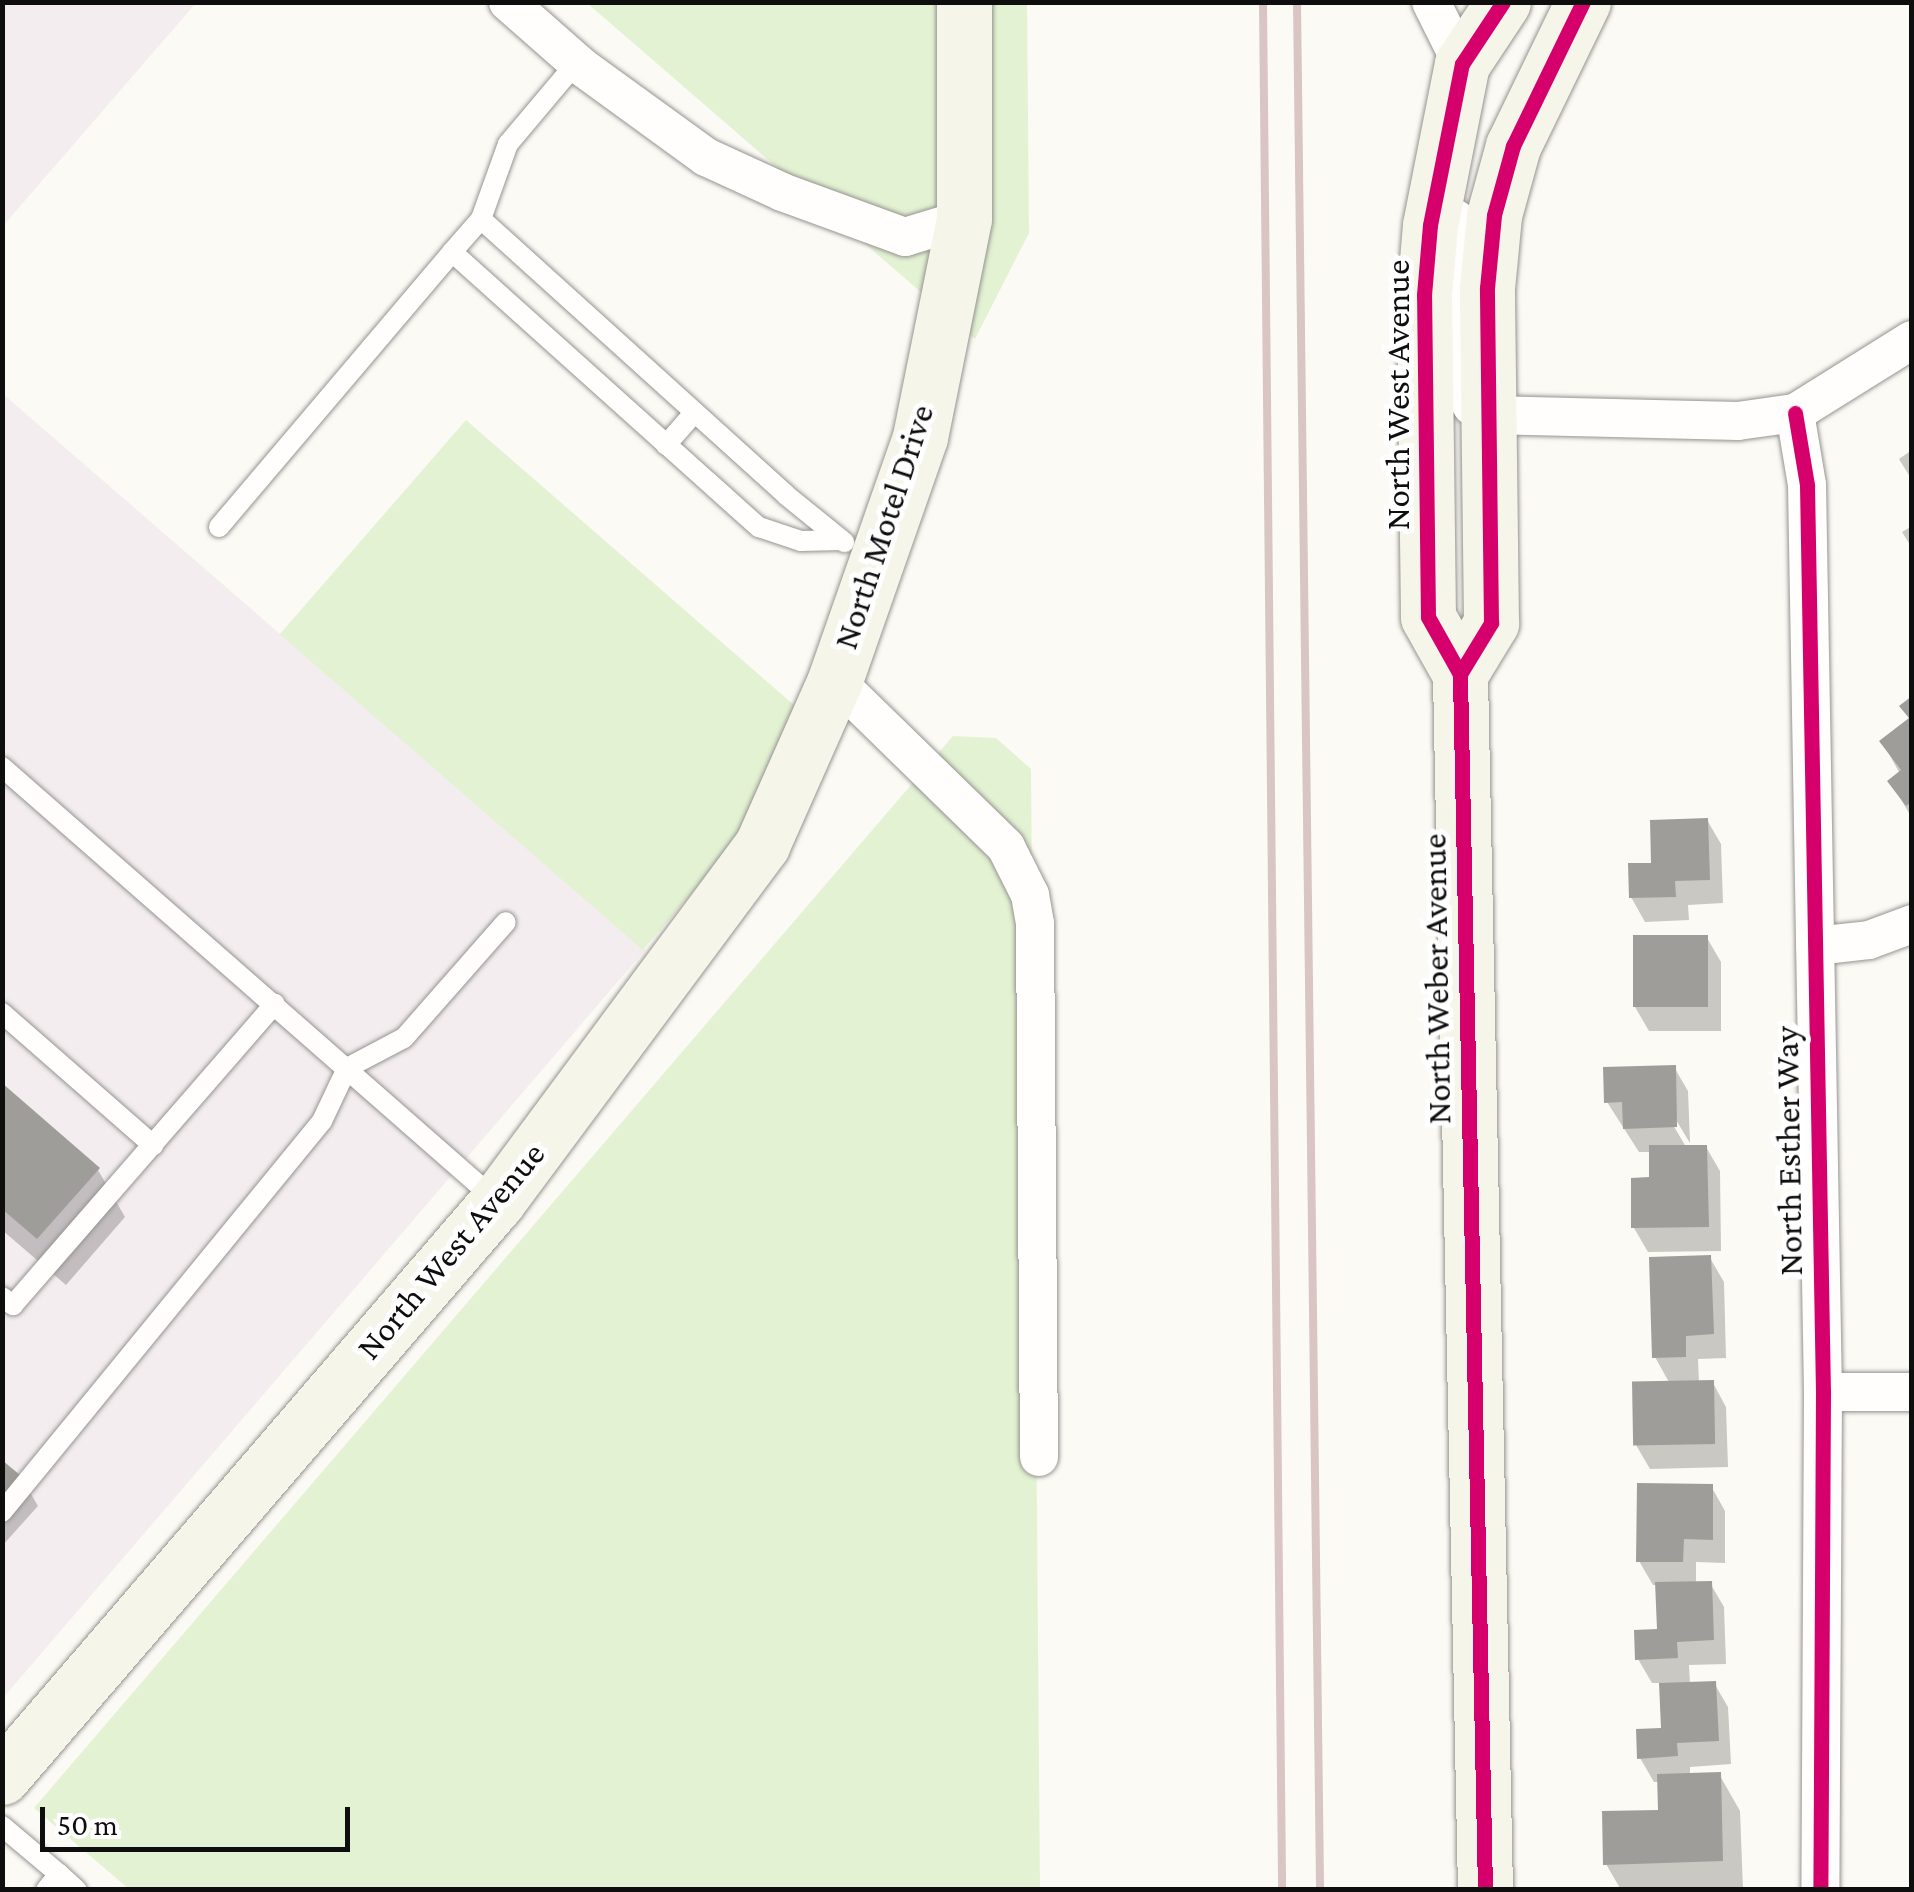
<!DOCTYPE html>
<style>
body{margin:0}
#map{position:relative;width:1914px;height:1892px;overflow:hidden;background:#fcfaf4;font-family:"Crimson Pro",serif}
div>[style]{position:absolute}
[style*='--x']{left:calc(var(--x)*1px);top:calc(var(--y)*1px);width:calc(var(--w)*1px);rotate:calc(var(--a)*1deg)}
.industrial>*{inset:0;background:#f4edf0}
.green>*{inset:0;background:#e3f2d2;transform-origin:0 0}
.shadow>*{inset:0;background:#0003}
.building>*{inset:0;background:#9f9d99;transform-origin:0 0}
.roads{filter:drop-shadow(0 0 2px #959492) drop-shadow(0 0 2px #959492)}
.lane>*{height:20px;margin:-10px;padding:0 10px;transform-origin:10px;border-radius:10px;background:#fffefd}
.street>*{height:38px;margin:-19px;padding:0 19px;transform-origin:19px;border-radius:19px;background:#fffefd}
.secondary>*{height:55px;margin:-27.5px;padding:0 27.5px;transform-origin:27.5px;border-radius:27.5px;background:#f5f5ea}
.rail>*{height:8px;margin:-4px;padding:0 4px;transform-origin:4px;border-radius:4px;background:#d9c5c4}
.cycleway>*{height:15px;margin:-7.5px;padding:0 7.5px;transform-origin:7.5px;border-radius:7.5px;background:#d6006c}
span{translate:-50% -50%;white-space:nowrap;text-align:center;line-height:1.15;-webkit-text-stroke:10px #fff;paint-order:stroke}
.street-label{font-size:35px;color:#0e0e0e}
.frame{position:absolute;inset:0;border:5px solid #0e0e0e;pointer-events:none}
.scale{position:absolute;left:40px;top:1807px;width:310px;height:45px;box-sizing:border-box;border:5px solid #0e0e0e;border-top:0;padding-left:12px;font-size:30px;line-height:35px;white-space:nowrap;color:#0e0e0e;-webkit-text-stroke:8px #fff;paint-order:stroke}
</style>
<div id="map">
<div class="industrial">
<i style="clip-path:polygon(3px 2px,196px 3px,3px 226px,2px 3px)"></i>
<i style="clip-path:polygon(3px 394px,645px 950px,3px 1698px)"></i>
</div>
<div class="green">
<i style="clip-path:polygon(587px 3px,1027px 3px,1029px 233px,975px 339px)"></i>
<i style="left:466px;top:420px;width:481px;height:284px;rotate:41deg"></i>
<i style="clip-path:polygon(953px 736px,996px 738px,1031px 769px,1040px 1889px,129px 1889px,34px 1808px)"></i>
</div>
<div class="shadow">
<i style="clip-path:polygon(1912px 450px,1912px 480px,1899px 459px)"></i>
<i style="clip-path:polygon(1912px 526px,1912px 548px,1902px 532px)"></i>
<i style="clip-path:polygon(1912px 699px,1912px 818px,1890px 781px,1900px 774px,1882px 741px,1910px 720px,1902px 706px)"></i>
<i style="clip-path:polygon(1707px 820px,1721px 844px,1723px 903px,1688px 905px,1689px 920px,1645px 922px,1631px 897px,1653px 865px)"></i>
<i style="clip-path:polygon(1707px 938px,1721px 962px,1721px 1031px,1649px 1031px,1635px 1007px)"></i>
<i style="clip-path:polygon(1674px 1067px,1688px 1091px,1690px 1143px,1673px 1115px,1669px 1118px,1686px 1147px,1706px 1147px,1720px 1171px,1721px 1251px,1648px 1252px,1634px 1228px,1652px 1180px,1651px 1152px,1639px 1152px,1607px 1102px)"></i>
<i style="clip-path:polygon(2px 1086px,98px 1170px,125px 1217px,66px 1285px,2px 1230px)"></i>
<i style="clip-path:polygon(1710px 1258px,1724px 1282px,1726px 1358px,1698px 1359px,1699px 1383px,1713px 1383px,1726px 1407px,1728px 1467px,1650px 1469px,1636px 1445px,1670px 1384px,1655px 1357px)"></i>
<i style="clip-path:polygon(2px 1463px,24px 1482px,38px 1506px,2px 1546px)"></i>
<i style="clip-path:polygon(1711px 1486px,1725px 1511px,1725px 1563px,1696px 1562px,1696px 1584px,1710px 1583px,1724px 1607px,1726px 1664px,1689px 1665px,1690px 1684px,1714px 1683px,1728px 1707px,1731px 1764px,1690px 1767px,1690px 1775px,1719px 1774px,1740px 1811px,1743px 1890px,1621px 1890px,1606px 1864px,1661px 1812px,1660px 1782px,1654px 1782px,1640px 1758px,1664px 1730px,1661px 1683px,1652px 1683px,1638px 1659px,1660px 1631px,1658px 1585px,1653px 1585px,1639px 1561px)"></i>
</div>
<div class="building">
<i style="clip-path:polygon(1912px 696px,1912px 802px,1906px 806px,1887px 781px,1901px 770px,1879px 741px,1909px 718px,1899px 706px)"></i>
<i style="clip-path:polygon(1708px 818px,1710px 880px,1675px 881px,1676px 897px,1629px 898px,1628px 863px,1651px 863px,1650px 820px)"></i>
<i style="left:1633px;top:935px;width:75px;height:72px"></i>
<i style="clip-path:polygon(1676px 1065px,1677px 1127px,1623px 1129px,1622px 1102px,1604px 1103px,1603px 1067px)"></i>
<i style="clip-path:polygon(2px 1083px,100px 1168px,37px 1239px,2px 1209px)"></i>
<i style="clip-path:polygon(1649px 1145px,1707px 1145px,1709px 1227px,1631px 1228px,1631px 1178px,1649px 1177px)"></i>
<i style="clip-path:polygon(1711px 1255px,1714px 1334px,1686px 1336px,1686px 1357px,1652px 1358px,1649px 1257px)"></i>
<i style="left:1714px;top:1380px;width:64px;height:82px;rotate:89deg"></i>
<i style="clip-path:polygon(2px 1460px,26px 1480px,2px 1507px)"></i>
<i style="clip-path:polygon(1637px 1483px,1713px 1484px,1713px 1540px,1684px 1539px,1683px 1562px,1636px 1562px)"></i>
<i style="clip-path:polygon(1712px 1581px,1714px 1640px,1677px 1642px,1678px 1658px,1635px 1660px,1634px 1630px,1657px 1629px,1655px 1582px)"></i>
<i style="clip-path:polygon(1716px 1681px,1719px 1741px,1677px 1743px,1678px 1756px,1637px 1759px,1636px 1729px,1661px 1728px,1659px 1683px)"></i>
<i style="clip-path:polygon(1721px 1772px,1723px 1861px,1603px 1865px,1602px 1811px,1658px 1810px,1657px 1774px)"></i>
</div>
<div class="roads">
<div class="lane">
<i style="--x:481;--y:219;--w:80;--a:-70.2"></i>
<i style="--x:508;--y:144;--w:107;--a:-49.9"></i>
<i style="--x:452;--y:252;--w:44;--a:-48.7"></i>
<i style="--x:481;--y:219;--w:411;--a:42.1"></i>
<i style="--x:786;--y:495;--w:75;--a:39"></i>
<i style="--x:666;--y:445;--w:43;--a:-48.8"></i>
<i style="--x:219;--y:527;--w:360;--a:-49.7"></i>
<i style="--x:452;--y:252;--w:412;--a:41.9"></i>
<i style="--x:759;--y:527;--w:44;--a:18.4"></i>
<i style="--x:801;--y:541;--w:40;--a:-1.4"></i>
<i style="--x:2;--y:767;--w:657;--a:41.24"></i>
<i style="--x:2;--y:1013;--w:201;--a:41.2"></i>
<i style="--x:2;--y:1297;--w:14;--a:36"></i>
<i style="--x:13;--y:1305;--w:399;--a:-49"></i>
<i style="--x:2;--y:1512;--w:505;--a:-50.7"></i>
<i style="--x:322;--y:1121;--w:59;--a:-64.7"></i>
<i style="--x:347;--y:1068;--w:64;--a:-27.8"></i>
<i style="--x:404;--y:1038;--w:154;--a:-48.7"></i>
<i style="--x:2;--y:1826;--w:75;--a:40.1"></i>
<i style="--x:46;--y:1890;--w:21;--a:-51"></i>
<i style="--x:59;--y:1874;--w:24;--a:42"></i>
</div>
<div class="street">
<i style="--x:508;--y:2;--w:98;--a:41.3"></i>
<i style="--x:582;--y:67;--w:153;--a:36"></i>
<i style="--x:706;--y:157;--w:84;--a:24.7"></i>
<i style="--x:782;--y:192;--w:131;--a:20.1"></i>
<i style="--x:905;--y:237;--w:62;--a:-17"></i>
<i style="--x:1431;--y:2;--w:69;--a:63.4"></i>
<i style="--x:1456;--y:219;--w:150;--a:92.7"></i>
<i style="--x:1449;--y:369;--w:44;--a:58.1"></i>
<i style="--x:1472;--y:406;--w:18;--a:29"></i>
<i style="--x:1488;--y:415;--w:250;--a:1.4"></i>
<i style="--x:1738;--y:421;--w:58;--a:-8"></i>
<i style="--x:1795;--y:413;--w:138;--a:-32"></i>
<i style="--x:1795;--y:413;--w:73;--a:80.5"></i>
<i style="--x:1807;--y:485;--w:907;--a:88.99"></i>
<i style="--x:1823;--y:1392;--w:498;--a:90.3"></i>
<i style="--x:835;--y:680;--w:239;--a:44.3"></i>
<i style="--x:1006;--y:847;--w:54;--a:63.4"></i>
<i style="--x:1030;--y:895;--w:29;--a:80"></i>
<i style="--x:1035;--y:924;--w:533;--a:89.57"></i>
<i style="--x:1815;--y:946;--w:54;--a:-6.3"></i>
<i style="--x:1869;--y:940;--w:46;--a:-20.4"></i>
<i style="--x:1823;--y:1392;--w:89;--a:0"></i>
</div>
<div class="secondary">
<i style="--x:1460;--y:674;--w:65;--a:-119.3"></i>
<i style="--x:1428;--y:617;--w:322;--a:-90.7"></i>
<i style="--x:1424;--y:295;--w:70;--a:-85.1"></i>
<i style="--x:1430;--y:225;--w:164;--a:-78.8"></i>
<i style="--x:1462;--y:64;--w:74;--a:-56.5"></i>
<i style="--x:2;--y:1777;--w:759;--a:-49.28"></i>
<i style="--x:497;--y:1202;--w:445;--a:-53.4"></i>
<i style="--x:762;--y:845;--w:180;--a:-66.1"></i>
<i style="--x:835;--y:680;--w:257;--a:-70.7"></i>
<i style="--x:920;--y:437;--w:222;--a:-78.6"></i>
<i style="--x:964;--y:219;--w:217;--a:-90"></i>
<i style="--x:1485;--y:1890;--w:1216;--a:-91.18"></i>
<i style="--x:1460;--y:674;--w:60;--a:-58.7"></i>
<i style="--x:1491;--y:623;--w:335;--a:-90.7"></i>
<i style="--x:1487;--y:288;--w:73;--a:-84.5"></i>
<i style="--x:1494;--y:215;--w:72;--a:-74.6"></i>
<i style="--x:1513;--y:146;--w:160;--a:-64.1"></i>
</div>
</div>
<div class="rail">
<i style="--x:1263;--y:2;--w:1888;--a:89.42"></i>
<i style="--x:1297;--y:2;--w:1888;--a:89.3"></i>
</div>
<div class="cycleway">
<i style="--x:1795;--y:413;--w:73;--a:80.5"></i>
<i style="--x:1807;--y:485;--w:907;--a:88.99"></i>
<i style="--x:1823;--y:1392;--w:498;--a:90.3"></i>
<i style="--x:1460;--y:674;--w:65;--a:-119.3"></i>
<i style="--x:1428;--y:617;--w:322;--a:-90.7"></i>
<i style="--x:1424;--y:295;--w:70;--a:-85.1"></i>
<i style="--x:1430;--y:225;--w:164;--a:-78.8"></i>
<i style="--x:1462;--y:64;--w:74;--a:-56.5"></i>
<i style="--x:1485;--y:1890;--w:1216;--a:-91.18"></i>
<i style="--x:1460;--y:674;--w:60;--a:-58.7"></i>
<i style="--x:1491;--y:623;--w:335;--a:-90.7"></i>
<i style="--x:1487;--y:288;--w:73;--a:-84.5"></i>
<i style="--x:1494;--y:215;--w:72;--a:-74.6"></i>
<i style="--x:1513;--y:146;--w:160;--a:-64.1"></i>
</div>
<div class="street-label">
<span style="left:1398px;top:395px;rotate:-90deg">North West Avenue</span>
<span style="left:884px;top:527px;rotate:-72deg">North Motel Drive</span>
<span style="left:1437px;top:979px;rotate:-91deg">North Weber Avenue</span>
<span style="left:1789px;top:1151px;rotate:-91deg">North Esther Way</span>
<span style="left:451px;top:1251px;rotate:-50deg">North West Avenue</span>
</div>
<div class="frame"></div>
<div class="scale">50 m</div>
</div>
